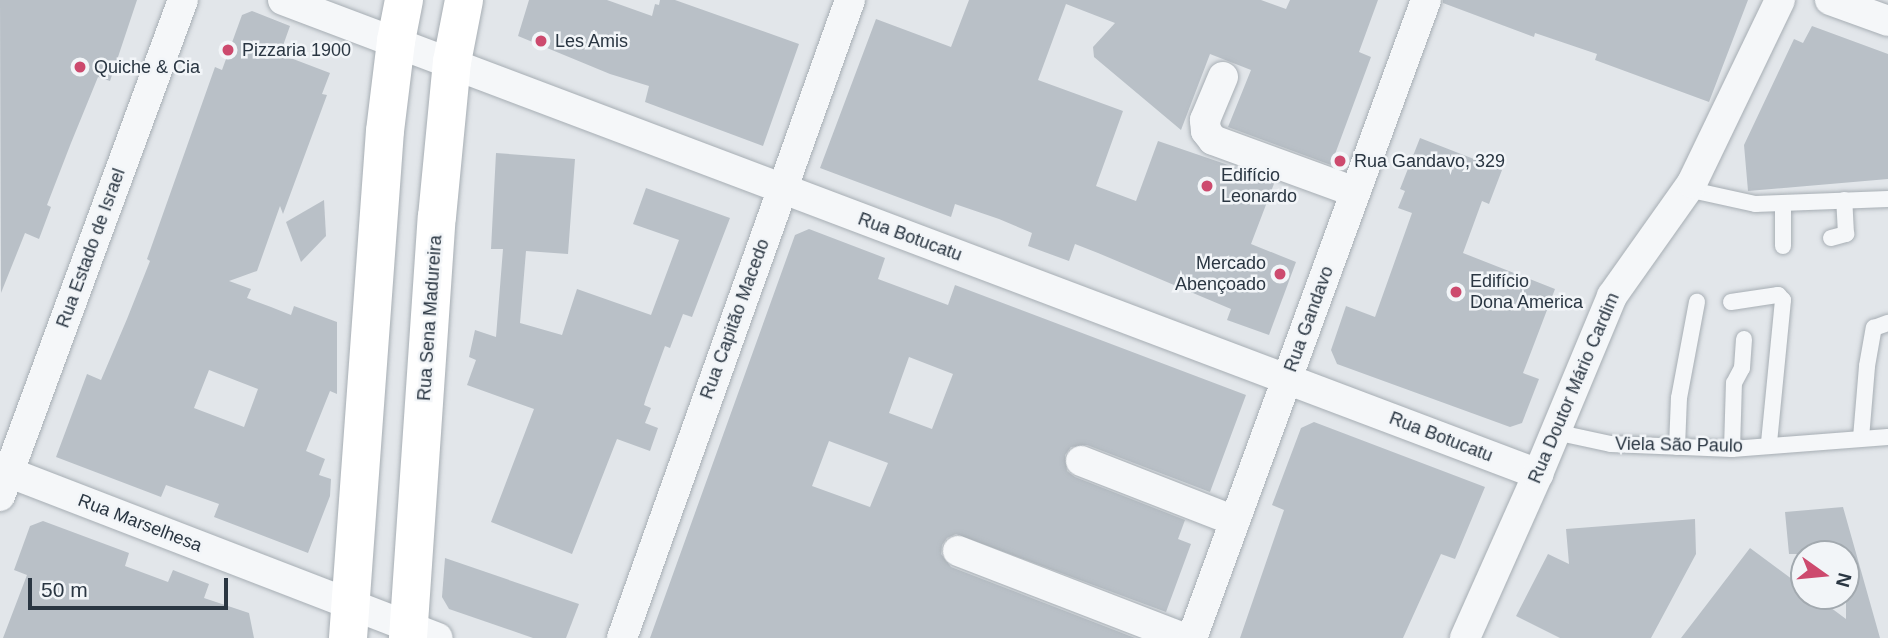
<!DOCTYPE html>
<meta charset="utf-8">
<style>
body{margin:0}
#map{position:relative;width:1888px;height:638px;overflow:hidden;background:#e2e6ea;font-family:Helvetica,sans-serif}
div>[style]{position:absolute}
[style*='--x']{left:calc(var(--x)*1px);top:calc(var(--y)*1px);width:calc(var(--w)*1px);rotate:calc(var(--a)*1deg)}
.building>*{inset:0;background:#b9c0c7}
.roads{filter:drop-shadow(0 0 2px #a7aeb4) drop-shadow(0 0 2px #a7aeb4)}
.service>*{height:16px;margin:-8px;padding:0 8px;transform-origin:8px;border-radius:8px;background:#f5f7f9}
.minor>*{height:30px;margin:-15px;padding:0 15px;transform-origin:15px;border-radius:15px;background:#f5f7f9}
.primary>*{height:38px;margin:-19px;padding:0 19px;transform-origin:19px;border-radius:19px;background:#fff}
.dots>*{width:19px;height:19px;translate:-50% -50%;box-sizing:border-box;border:4px solid #f2f5f8;border-radius:50%}
span{translate:-50% -50%;white-space:nowrap;text-align:center;line-height:1.15;-webkit-text-stroke:5px #f2f5f8;paint-order:stroke}
.poi-label{font-size:18px;color:#2a3642}
.left{translate:0 -50%;text-align:left}
.right{translate:-100% -50%;text-align:right}
.street-label{font-size:18px;color:#2a3642}
.north{position:absolute;left:1790px;top:540px;width:70px;height:70px;box-sizing:border-box;background:#f2f5f8;border:2px solid #a2a9af;border-radius:50%;rotate:105deg;font-size:19px;font-weight:700;line-height:28px;text-align:center;color:#2a3642}
.north::after{content:'';display:block;margin:auto;width:24px;height:32px;background:#cd4a6e;clip-path:polygon(50% 0,100% 100%,50% 72%,0 100%)}
.scale{position:absolute;left:28px;top:578px;width:200px;height:32px;box-sizing:border-box;border:4px solid #2a3642;border-top:0;padding-left:9px;font-size:21px;line-height:24px;white-space:nowrap;color:#2a3642;-webkit-text-stroke:5px #f2f5f8;paint-order:stroke}
</style>
<div id="map">
<div class="building">
<i style="clip-path:polygon(0 0,137px 0,110px 81px,98px 77px,71px 143px,47px 205px,51px 207px,39px 239px,25px 233px,1px 293px)"></i>
<i style="clip-path:polygon(529px 0,607px 0,652px 16px,655px 4px,659px 5px,660px 0,675px 0,799px 44px,763px 146px,645px 102px,649px 86px,610px 74px,518px 36px)"></i>
<i style="clip-path:polygon(969px 0,1261px 0,1286px 9px,1290px 0,1378px 0,1359px 52px,1371px 57px,1331px 165px,1228px 127px,1251px 70px,1210px 54px,1181px 130px,1094px 57px,1093px 47px,1115px 23px,1066px 4px,1038px 80px,1123px 111px,1096px 186px,1136px 201px,1158px 141px,1275px 181px,1251px 244px,1296px 262px,1269px 335px,1227px 320px,1231px 309px,1098px 253px,1075px 244px,1069px 261px,1028px 246px,1032px 233px,999px 219px,955px 204px,951px 217px,820px 168px,876px 19px,951px 47px)"></i>
<i style="clip-path:polygon(1443px 0,1748px 0,1709px 102px,1595px 60px,1597px 54px,1535px 33px,1534px 37px,1443px 3px)"></i>
<i style="clip-path:polygon(evenodd,252px 11px,290px 26px,280px 54px,330px 73px,322px 94px,327px 95px,283px 214px,280px 206px,257px 271px,229px 281px,251px 289px,247px 298px,271px 307px,291px 315px,294px 306px,337px 322px,337px 394px,330px 391px,306px 451px,325px 459px,319px 475px,331px 479px,330px 496px,308px 553px,214px 517px,219px 504px,166px 485px,161px 497px,56px 457px,87px 374px,101px 380px,127px 319px,150px 261px,147px 259px,215px 67px,222px 70px,242px 15px,252px 11px,209px 370px,258px 389px,244px 427px,194px 408px,209px 370px)"></i>
<i style="clip-path:polygon(1812px 26px,1888px 54px,1888px 179px,1748px 191px,1744px 145px,1794px 39px,1803px 43px)"></i>
<i style="clip-path:polygon(1420px 138px,1502px 170px,1489px 204px,1482px 201px,1463px 253px,1555px 289px,1523px 373px,1539px 379px,1522px 423px,1510px 427px,1337px 364px,1331px 350px,1346px 306px,1375px 317px,1412px 213px,1398px 208px,1405px 191px,1400px 189px)"></i>
<i style="clip-path:polygon(496px 153px,575px 159px,568px 254px,526px 251px,520px 323px,562px 335px,577px 289px,651px 315px,679px 240px,633px 224px,646px 188px,730px 218px,692px 317px,683px 314px,670px 348px,665px 346px,646px 398px,644px 405px,651px 408px,645px 423px,658px 428px,650px 451px,617px 439px,572px 554px,491px 522px,534px 409px,467px 385px,476px 360px,469px 357px,475px 330px,496px 337px,503px 249px,491px 249px)"></i>
<i style="clip-path:polygon(324px 200px,326px 236px,301px 262px,286px 222px)"></i>
<i style="clip-path:polygon(evenodd,809px 229px,885px 258px,878px 279px,948px 305px,955px 285px,1246px 395px,1210px 492px,1087px 445px,1071px 447px,1065px 455px,1067px 471px,1075px 477px,1185px 520px,1178px 539px,1191px 544px,1166px 612px,956px 534px,947px 538px,942px 545px,941px 554px,951px 567px,1135px 638px,650px 638px,795px 235px,809px 229px,909px 357px,953px 374px,932px 429px,889px 413px,909px 357px,809px 229px,829px 441px,888px 463px,870px 507px,812px 486px,829px 441px)"></i>
<i style="clip-path:polygon(1314px 422px,1485px 487px,1455px 559px,1441px 554px,1403px 638px,1240px 638px,1284px 510px,1272px 505px,1301px 428px)"></i>
<i style="clip-path:polygon(1843px 507px,1880px 638px,1681px 638px,1750px 548px,1804px 588px,1804px 596px,1815px 596px,1846px 619px,1846px 554px,1789px 554px,1785px 512px)"></i>
<i style="clip-path:polygon(1695px 519px,1696px 554px,1651px 638px,1560px 638px,1516px 616px,1548px 554px,1569px 564px,1566px 529px)"></i>
<i style="clip-path:polygon(43px 521px,129px 553px,125px 566px,168px 582px,173px 570px,209px 584px,204px 598px,249px 613px,254px 638px,3px 638px,27px 575px,14px 570px,30px 526px)"></i>
<i style="clip-path:polygon(445px 558px,579px 604px,566px 638px,533px 638px,449px 609px,442px 597px)"></i>
</div>
<div class="roads">
<div class="service">
<i style="--x:1687;--y:189;--w:70;--a:12.4"></i>
<i style="--x:1755;--y:204;--w:133;--a:-2.2"></i>
<i style="--x:1831;--y:238;--w:16;--a:-15"></i>
<i style="--x:1846;--y:234;--w:34;--a:-93"></i>
<i style="--x:1783;--y:246;--w:41;--a:-90"></i>
<i style="--x:1731;--y:302;--w:48;--a:-8.5"></i>
<i style="--x:1778;--y:295;--w:7;--a:45"></i>
<i style="--x:1783;--y:300;--w:145;--a:95.6"></i>
<i style="--x:1555;--y:432;--w:57;--a:12.1"></i>
<i style="--x:1611;--y:444;--w:121;--a:2.4"></i>
<i style="--x:1732;--y:449;--w:156;--a:-4.4"></i>
<i style="--x:1861;--y:438;--w:72;--a:-85.2"></i>
<i style="--x:1867;--y:366;--w:39;--a:-80"></i>
<i style="--x:1874;--y:328;--w:15;--a:-20"></i>
<i style="--x:1677;--y:447;--w:49;--a:-87.7"></i>
<i style="--x:1679;--y:398;--w:98;--a:-79.4"></i>
<i style="--x:1732;--y:449;--w:66;--a:-88.3"></i>
<i style="--x:1734;--y:383;--w:17;--a:-62"></i>
<i style="--x:1742;--y:368;--w:29;--a:-86"></i>
</div>
<div class="minor">
<i style="--x:283;--y:0;--w:1342;--a:20.69"></i>
<i style="--x:1830;--y:0;--w:62;--a:19.9"></i>
<i style="--x:1223;--y:77;--w:47;--a:112.7"></i>
<i style="--x:1205;--y:120;--w:11;--a:85"></i>
<i style="--x:1206;--y:131;--w:11;--a:52"></i>
<i style="--x:1213;--y:140;--w:151;--a:20.1"></i>
<i style="--x:1081;--y:461;--w:165;--a:21.3"></i>
<i style="--x:0;--y:469;--w:469;--a:21.1"></i>
<i style="--x:0;--y:496;--w:529;--a:-69.75"></i>
<i style="--x:958;--y:551;--w:242;--a:21.1"></i>
<i style="--x:622;--y:638;--w:678;--a:-70.33"></i>
<i style="--x:1192;--y:638;--w:680;--a:-69.86"></i>
<i style="--x:1465;--y:638;--w:180;--a:-66"></i>
<i style="--x:1538;--y:474;--w:193;--a:-67.4"></i>
<i style="--x:1612;--y:296;--w:138;--a:-54.7"></i>
<i style="--x:1692;--y:183;--w:203;--a:-64.3"></i>
</div>
<div class="primary">
<i style="--x:348;--y:638;--w:508;--a:-85.83"></i>
<i style="--x:385;--y:131;--w:91;--a:-83"></i>
<i style="--x:396;--y:41;--w:42;--a:-79"></i>
<i style="--x:408;--y:638;--w:422;--a:-86.1"></i>
<i style="--x:437;--y:217;--w:156;--a:-84.5"></i>
<i style="--x:452;--y:62;--w:63;--a:-79"></i>
</div>
</div>
<div class="dots">
<i style="left:541px;top:41px;background:#cd4a6e"></i>
<i style="left:228px;top:50px;background:#cd4a6e"></i>
<i style="left:80px;top:67px;background:#cd4a6e"></i>
<i style="left:1340px;top:161px;background:#cd4a6e"></i>
<i style="left:1207px;top:186px;background:#cd4a6e"></i>
<i style="left:1280px;top:274px;background:#cd4a6e"></i>
<i style="left:1456px;top:292px;background:#cd4a6e"></i>
</div>
<div class="poi-label">
<span class="left" style="left:555px;top:41px">Les Amis</span>
<span class="left" style="left:242px;top:50px">Pizzaria 1900</span>
<span class="left" style="left:94px;top:67px">Quiche &amp; Cia</span>
<span class="left" style="left:1354px;top:161px">Rua Gandavo, 329</span>
<span class="left" style="left:1221px;top:186px">Edifício<br>Leonardo</span>
<span class="right" style="left:1266px;top:274px">Mercado<br>Abençoado</span>
<span class="left" style="left:1470px;top:292px">Edifício<br>Dona America</span>
</div>
<div class="street-label">
<span style="left:910px;top:237px;rotate:20deg">Rua Botucatu</span>
<span style="left:91px;top:248px;rotate:-70deg">Rua Estado de Israel</span>
<span style="left:430px;top:318px;rotate:-86deg">Rua Sena Madureira</span>
<span style="left:735px;top:319px;rotate:-70deg">Rua Capitão Macedo</span>
<span style="left:1309px;top:319px;rotate:-70deg">Rua Gandavo</span>
<span style="left:1574px;top:388px;rotate:-67deg">Rua Doutor Mário Cardim</span>
<span style="left:1441px;top:437px;rotate:21deg">Rua Botucatu</span>
<span style="left:1679px;top:445px;rotate:1deg">Viela São Paulo</span>
<span style="left:140px;top:523px;rotate:21deg">Rua Marselhesa</span>
</div>
<div class="north">N</div>
<div class="scale">50 m</div>
</div>
